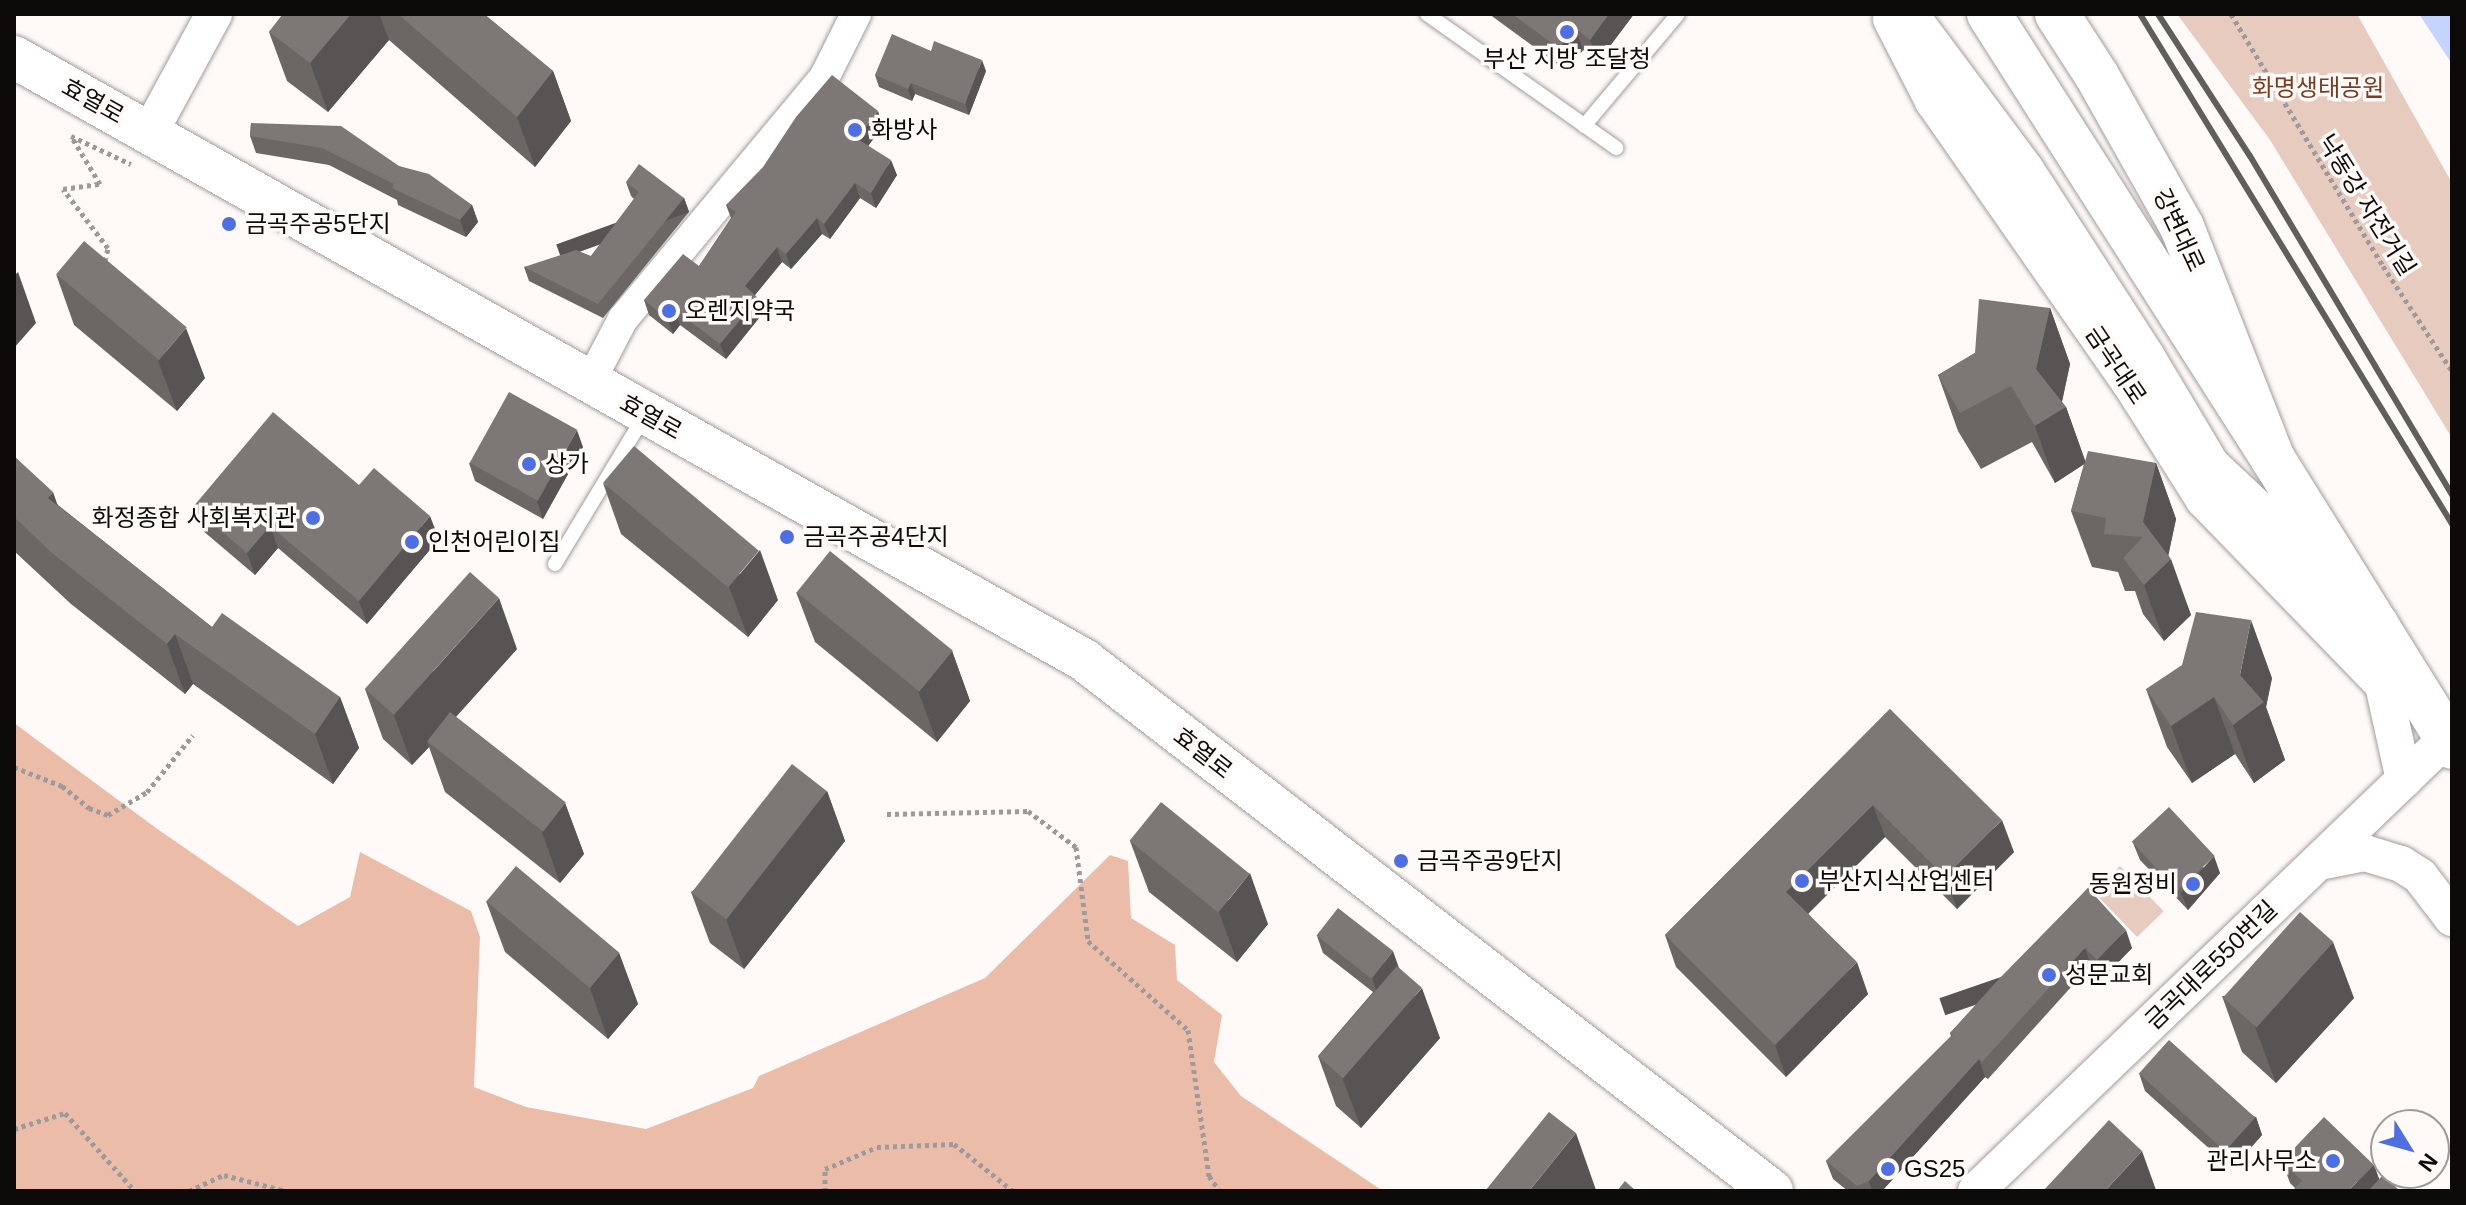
<!DOCTYPE html>
<meta charset="utf-8">
<style>
body{margin:0}
#map{position:relative;width:2466px;height:1205px;overflow:hidden;background:#fffaf8;font-family:Helvetica,"Noto Sans KR",sans-serif}
div>[style]{position:absolute}
[style*='--x']{left:calc(var(--x)*1px);top:calc(var(--y)*1px);width:calc(var(--w)*1px);rotate:calc(var(--a)*1deg)}
.green>*{inset:0;background:#e7cbbe;transform-origin:0 0}
.forest>*{inset:0;background:#ebbda9}
.water>*{inset:0;background:#c4d4fd}
.path>*{height:5px;margin-top:-2.5px;transform-origin:0;background:repeating-linear-gradient(90deg,#9e9a99 0 4px,transparent 0 8px)}
.roads{filter:drop-shadow(0 0 2px #a29d9a) drop-shadow(0 0 2px #a29d9a)}
.service>*{height:14px;margin:-7px;padding:0 7px;transform-origin:7px;border-radius:7px;background:#fff}
.minor>*{height:30px;margin:-15px;padding:0 15px;transform-origin:15px;border-radius:15px;background:#fff}
.tertiary>*{height:36px;margin:-18px;padding:0 18px;transform-origin:18px;border-radius:18px;background:#fff}
.secondary>*{height:42px;margin:-21px;padding:0 21px;transform-origin:21px;border-radius:21px;background:#fff}
.primary>*{height:44px;margin:-22px;padding:0 22px;transform-origin:22px;border-radius:22px;background:#fff}
.trunk>*{height:44px;margin:-22px;padding:0 22px;transform-origin:22px;border-radius:22px;background:#fff}
.rail>*{height:6px;margin:-3px;padding:0 3px;transform-origin:3px;border-radius:3px;background:#615e5c}
.wall>*{inset:0;background:#6c6765}
.shaded-wall>*{inset:0;background:#585453;transform-origin:0 0}
.building>*{inset:0;background:#7d7876;transform-origin:0 0}
.dots>*{width:22px;height:22px;translate:-50% -50%;box-sizing:border-box;border:4px solid #fffaf8;border-radius:50%}
span{translate:-50% -50%;white-space:nowrap;text-align:center;line-height:1.15;-webkit-text-stroke:7px #fffaf8;paint-order:stroke}
.poi-label{font-size:24px;color:#0d0b0a}
.left{translate:0 -50%;text-align:left}
.right{translate:-100% -50%;text-align:right}
.park-label{font-size:24px;color:#773e22}
.street-label{font-size:24px;color:#0d0b0a}
.frame{position:absolute;inset:0;border:16px solid #0d0b0a;pointer-events:none}
.north{position:absolute;left:2370px;top:1109px;width:80px;height:80px;box-sizing:border-box;background:#fffaf8;border:2px solid #9e9a99;border-radius:50%;rotate:127deg;font-size:22px;font-weight:700;line-height:32px;text-align:center;color:#0d0b0a}
.north::after{content:'';display:block;margin:auto;width:28px;height:36px;background:#4d6fe3;clip-path:polygon(50% 0,100% 100%,50% 72%,0 100%)}
</style>
<div id="map">
<div class="green">
<i style="clip-path:polygon(2177px 14px,2357px 14px,2452px 183px,2452px 438px,2270px 140px)"></i>
<i style="left:2120px;top:866px;width:63px;height:37px;rotate:46deg"></i>
</div>
<div class="forest">
<i style="clip-path:polygon(14px 723px,156px 828px,298px 926px,350px 897px,360px 852px,471px 911px,480px 937px,474px 1087px,526px 1107px,646px 1129px,753px 1088px,759px 1076px,985px 978px,1110px 855px,1128px 861px,1131px 918px,1175px 945px,1177px 980px,1222px 1015px,1214px 1062px,1241px 1096px,1383px 1191px,14px 1191px)"></i>
</div>
<div class="water">
<i style="clip-path:polygon(2419px 14px,2452px 14px,2452px 64px)"></i>
</div>
<div class="path">
<i style="--x:2231;--y:14;--w:294;--a:58.9"></i>
<i style="--x:2383;--y:266;--w:126;--a:56.7"></i>
<i style="--x:105;--y:261;--w:13;--a:-77"></i>
<i style="--x:108;--y:248;--w:74;--a:-127.3"></i>
<i style="--x:63;--y:189;--w:37;--a:-8"></i>
<i style="--x:100;--y:184;--w:56;--a:-121.1"></i>
<i style="--x:71;--y:136;--w:66;--a:25"></i>
<i style="--x:14;--y:767;--w:52;--a:21.6"></i>
<i style="--x:62;--y:786;--w:35;--a:39"></i>
<i style="--x:89;--y:808;--w:20;--a:20"></i>
<i style="--x:108;--y:815;--w:45;--a:-30.5"></i>
<i style="--x:147;--y:792;--w:73;--a:-51.1"></i>
<i style="--x:887;--y:814;--w:141;--a:-1.2"></i>
<i style="--x:1028;--y:811;--w:60;--a:36.9"></i>
<i style="--x:1076;--y:847;--w:95;--a:82.7"></i>
<i style="--x:1088;--y:941;--w:134;--a:41.7"></i>
<i style="--x:1188;--y:1030;--w:148;--a:81.8"></i>
<i style="--x:1209;--y:1176;--w:19;--a:54"></i>
<i style="--x:14;--y:1129;--w:53;--a:-17.4"></i>
<i style="--x:65;--y:1113;--w:105;--a:48.1"></i>
<i style="--x:189;--y:1191;--w:38;--a:-25"></i>
<i style="--x:224;--y:1175;--w:64;--a:14.5"></i>
<i style="--x:825;--y:1191;--w:22;--a:-90"></i>
<i style="--x:825;--y:1169;--w:56;--a:-22.9"></i>
<i style="--x:877;--y:1147;--w:77;--a:-2.2"></i>
<i style="--x:954;--y:1144;--w:75;--a:38.5"></i>
</div>
<div class="roads">
<div class="service">
<i style="--x:1427;--y:14;--w:232;--a:35.3"></i>
<i style="--x:1584;--y:126;--w:146;--a:-50"></i>
<i style="--x:555;--y:564;--w:174;--a:-58.9"></i>
</div>
<div class="minor">
<i style="--x:590;--y:382;--w:71;--a:-62.4"></i>
<i style="--x:623;--y:319;--w:314;--a:-50.2"></i>
<i style="--x:824;--y:78;--w:72;--a:-63.4"></i>
</div>
<div class="tertiary">
<i style="--x:1891;--y:19;--w:92;--a:62.9"></i>
<i style="--x:1933;--y:101;--w:344;--a:55.1"></i>
<i style="--x:2130;--y:383;--w:138;--a:57.7"></i>
<i style="--x:2204;--y:500;--w:257;--a:45.9"></i>
<i style="--x:2383;--y:685;--w:97;--a:77.5"></i>
<i style="--x:150;--y:132;--w:134;--a:-61.5"></i>
<i style="--x:2319;--y:862;--w:47;--a:-11.1"></i>
<i style="--x:2365;--y:853;--w:38;--a:17"></i>
<i style="--x:2401;--y:864;--w:22;--a:32"></i>
<i style="--x:2420;--y:876;--w:53;--a:52.7"></i>
<i style="--x:1976;--y:1191;--w:653;--a:-43.88"></i>
</div>
<div class="secondary">
<i style="--x:14;--y:57;--w:1228;--a:29.4"></i>
<i style="--x:1084;--y:660;--w:869;--a:37.66"></i>
</div>
<div class="primary">
<i style="--x:1989;--y:14;--w:528;--a:57.45"></i>
<i style="--x:2273;--y:459;--w:339;--a:58.1"></i>
</div>
<div class="trunk">
<i style="--x:1905;--y:14;--w:196;--a:53.3"></i>
<i style="--x:2022;--y:171;--w:223;--a:57.1"></i>
<i style="--x:2143;--y:358;--w:127;--a:59.2"></i>
<i style="--x:2208;--y:467;--w:231;--a:43.1"></i>
<i style="--x:2057;--y:14;--w:74;--a:57.2"></i>
<i style="--x:2097;--y:76;--w:173;--a:60.6"></i>
<i style="--x:2182;--y:227;--w:249;--a:68.6"></i>
</div>
</div>
<div class="rail">
<i style="--x:2140;--y:14;--w:598;--a:58.54"></i>
<i style="--x:2158;--y:14;--w:169;--a:57.1"></i>
<i style="--x:2250;--y:156;--w:395;--a:59.2"></i>
</div>
<div class="wall">
<i style="clip-path:polygon(283px 14px,484px 14px,553px 71px,571px 121px,535px 167px,389px 40px,328px 112px,287px 81px,269px 32px)"></i>
<i style="clip-path:polygon(1489px 14px,1634px 14px,1598px 62px,1583px 50px,1567px 71px)"></i>
<i style="clip-path:polygon(931px 51px,986px 71px,969px 115px,915px 94px,912px 101px,879px 87px,875px 75px)"></i>
<i style="clip-path:polygon(251px 123px,399px 166px,472px 205px,478px 222px,466px 237px,398px 205px,397px 200px,329px 165px,256px 153px,250px 136px)"></i>
<i style="clip-path:polygon(883px 126px,868px 146px,897px 175px,876px 208px,860px 198px,830px 239px,822px 234px,791px 269px,782px 262px,755px 295px,763px 313px,726px 359px,680px 325px,673px 334px,649px 315px,644px 300px,699px 266px,731px 218px,726px 205px)"></i>
<i style="clip-path:polygon(626px 182px,684px 198px,689px 212px,603px 318px,529px 281px,524px 267px,591px 256px,634px 199px,631px 196px)"></i>
<i style="clip-path:polygon(56px 274px,205px 378px,177px 411px,74px 325px)"></i>
<i style="clip-path:polygon(2050px 308px,2070px 364px,2062px 402px,2066px 407px,2085px 461px,2156px 463px,2176px 519px,2168px 555px,2191px 615px,2164px 641px,2143px 614px,2135px 591px,2125px 591px,2118px 572px,2092px 567px,2071px 511px,2084px 464px,2055px 483px,2032px 442px,1981px 469px,1958px 431px,1938px 375px)"></i>
<i style="clip-path:polygon(583px 447px,543px 519px,475px 481px,469px 463px)"></i>
<i style="clip-path:polygon(14px 456px,58px 505px,212px 627px,340px 697px,359px 748px,333px 784px,193px 684px,185px 694px,71px 604px,14px 551px)"></i>
<i style="clip-path:polygon(603px 483px,778px 600px,748px 637px,621px 534px)"></i>
<i style="clip-path:polygon(359px 485px,439px 539px,367px 624px,278px 548px,255px 575px,202px 530px,193px 507px)"></i>
<i style="clip-path:polygon(796px 592px,952px 651px,970px 701px,937px 742px,815px 642px)"></i>
<i style="clip-path:polygon(517px 649px,456px 717px,565px 803px,584px 854px,560px 883px,445px 792px,429px 747px,412px 765px,383px 739px,365px 689px)"></i>
<i style="clip-path:polygon(2272px 678px,2266px 707px,2285px 760px,2254px 783px,2235px 754px,2192px 783px,2167px 747px,2146px 689px)"></i>
<i style="clip-path:polygon(1890px 709px,2014px 852px,1957px 909px,1885px 837px,1808px 913px,1868px 994px,1786px 1077px,1676px 967px,1665px 935px)"></i>
<i style="clip-path:polygon(827px 791px,845px 841px,744px 969px,710px 943px,691px 892px)"></i>
<i style="clip-path:polygon(1130px 841px,1268px 924px,1237px 962px,1149px 892px)"></i>
<i style="clip-path:polygon(2133px 843px,2220px 873px,2188px 910px,2140px 860px)"></i>
<i style="clip-path:polygon(2088px 888px,2132px 948px,2104px 977px,2091px 965px,1988px 1079px,1985px 1077px,1882px 1191px,1848px 1191px,1833px 1179px,1826px 1161px,1951px 1036px,1950px 1033px)"></i>
<i style="clip-path:polygon(486px 901px,619px 953px,638px 1004px,608px 1039px,505px 952px)"></i>
<i style="clip-path:polygon(1317px 936px,1399px 968px,1440px 1038px,1361px 1128px,1336px 1106px,1318px 1056px,1373px 992px,1323px 953px)"></i>
<i style="clip-path:polygon(2222px 996px,2354px 998px,2276px 1083px,2242px 1052px)"></i>
<i style="clip-path:polygon(2139px 1073px,2256px 1117px,2262px 1135px,2232px 1169px,2145px 1091px)"></i>
<i style="clip-path:polygon(2282px 1161px,2374px 1165px,2379px 1179px,2295px 1188px,2290px 1183px)"></i>
</div>
<div class="shaded-wall">
<i style="clip-path:polygon(351px 14px,379px 14px,389px 40px,328px 112px,310px 63px)"></i>
<i style="clip-path:polygon(1609px 14px,1634px 14px,1598px 62px,1590px 40px)"></i>
<i style="clip-path:polygon(1575px 28px,1583px 50px,1567px 71px,1559px 48px)"></i>
<i style="clip-path:polygon(982px 60px,986px 71px,969px 115px,965px 104px)"></i>
<i style="clip-path:polygon(553px 71px,571px 121px,535px 167px,517px 117px)"></i>
<i style="clip-path:polygon(911px 83px,915px 94px,912px 101px,908px 89px)"></i>
<i style="clip-path:polygon(878px 111px,883px 126px,862px 154px,856px 138px)"></i>
<i style="clip-path:polygon(891px 160px,897px 175px,876px 208px,871px 193px)"></i>
<i style="clip-path:polygon(855px 183px,860px 198px,830px 239px,824px 224px)"></i>
<i style="left:684px;top:198px;width:15px;height:136px;rotate:70deg"></i>
<i style="clip-path:polygon(472px 205px,478px 222px,466px 237px,460px 220px)"></i>
<i style="clip-path:polygon(817px 218px,822px 234px,791px 269px,786px 254px)"></i>
<i style="clip-path:polygon(777px 247px,782px 262px,750px 301px,745px 286px)"></i>
<i style="clip-path:polygon(18px 272px,36px 323px,14px 348px,14px 276px)"></i>
<i style="clip-path:polygon(758px 298px,763px 313px,726px 359px,720px 344px)"></i>
<i style="clip-path:polygon(2050px 308px,2070px 364px,2060px 410px,2066px 407px,2086px 463px,2055px 483px,2035px 426px,2036px 369px)"></i>
<i style="clip-path:polygon(674px 309px,680px 325px,673px 334px,667px 319px)"></i>
<i style="clip-path:polygon(186px 328px,205px 378px,177px 411px,158px 361px)"></i>
<i style="clip-path:polygon(577px 430px,583px 447px,543px 519px,537px 501px)"></i>
<i style="clip-path:polygon(2156px 463px,2176px 519px,2167px 562px,2171px 559px,2191px 615px,2164px 641px,2144px 585px,2143px 522px)"></i>
<i style="clip-path:polygon(53px 492px,71px 543px,48px 498px)"></i>
<i style="clip-path:polygon(430px 516px,439px 539px,367px 624px,359px 601px)"></i>
<i style="clip-path:polygon(270px 526px,278px 548px,255px 575px,247px 553px)"></i>
<i style="clip-path:polygon(760px 550px,778px 600px,748px 637px,729px 587px)"></i>
<i style="clip-path:polygon(499px 598px,517px 649px,431px 744px,427px 741px,429px 747px,412px 765px,394px 715px)"></i>
<i style="clip-path:polygon(2251px 620px,2272px 678px,2266px 707px,2285px 760px,2254px 783px,2233px 725px,2240px 675px)"></i>
<i style="clip-path:polygon(175px 634px,193px 684px,185px 694px,167px 644px)"></i>
<i style="clip-path:polygon(952px 651px,970px 701px,937px 742px,918px 691px)"></i>
<i style="clip-path:polygon(340px 697px,359px 748px,333px 784px,315px 734px)"></i>
<i style="clip-path:polygon(2214px 697px,2235px 754px,2192px 783px,2171px 726px)"></i>
<i style="clip-path:polygon(827px 791px,845px 841px,744px 969px,726px 919px)"></i>
<i style="clip-path:polygon(565px 803px,584px 854px,560px 883px,542px 832px)"></i>
<i style="clip-path:polygon(1873px 805px,1885px 837px,1798px 924px,1786px 892px)"></i>
<i style="clip-path:polygon(2002px 820px,2014px 852px,1957px 909px,1945px 877px)"></i>
<i style="clip-path:polygon(2214px 856px,2220px 873px,2188px 910px,2181px 893px)"></i>
<i style="clip-path:polygon(1250px 873px,1268px 924px,1237px 962px,1219px 912px)"></i>
<i style="clip-path:polygon(2126px 930px,2132px 948px,2104px 977px,2097px 960px)"></i>
<i style="clip-path:polygon(2333px 942px,2354px 998px,2276px 1083px,2255px 1027px)"></i>
<i style="left:2085px;top:948px;width:18px;height:154px;rotate:71deg"></i>
<i style="clip-path:polygon(1393px 951px,1399px 968px,1378px 996px,1372px 978px)"></i>
<i style="clip-path:polygon(619px 953px,638px 1004px,608px 1039px,590px 988px)"></i>
<i style="clip-path:polygon(1857px 962px,1868px 994px,1786px 1077px,1775px 1045px)"></i>
<i style="clip-path:polygon(1422px 988px,1440px 1038px,1361px 1128px,1342px 1077px)"></i>
<i style="clip-path:polygon(1979px 1059px,1985px 1077px,1882px 1191px,1872px 1191px,1869px 1181px)"></i>
<i style="clip-path:polygon(2256px 1117px,2262px 1135px,2232px 1169px,2225px 1151px)"></i>
<i style="clip-path:polygon(1576px 1133px,1596px 1190px,1595px 1191px,1529px 1191px)"></i>
<i style="clip-path:polygon(2142px 1151px,2156px 1190px,2155px 1191px,2105px 1191px)"></i>
<i style="clip-path:polygon(2374px 1165px,2382px 1187px,2378px 1191px,2348px 1191px)"></i>
</div>
<div class="building">
<i style="clip-path:polygon(283px 14px,351px 14px,310px 63px,269px 32px)"></i>
<i style="clip-path:polygon(398px 14px,484px 14px,553px 71px,517px 117px)"></i>
<i style="clip-path:polygon(1512px 14px,1609px 14px,1590px 40px,1575px 28px,1559px 48px)"></i>
<i style="clip-path:polygon(892px 34px,931px 51px,934px 41px,982px 60px,965px 104px,911px 83px,908px 89px,875px 75px)"></i>
<i style="clip-path:polygon(832px 75px,878px 111px,856px 138px,891px 160px,871px 193px,855px 183px,824px 224px,817px 218px,786px 254px,777px 247px,745px 286px,758px 298px,720px 344px,674px 309px,667px 319px,644px 300px,683px 254px,699px 266px,736px 212px,726px 205px,763px 167px,796px 117px)"></i>
<i style="clip-path:polygon(251px 123px,341px 126px,399px 166px,429px 174px,472px 205px,460px 220px,392px 188px,394px 184px,322px 148px,250px 136px)"></i>
<i style="clip-path:polygon(639px 164px,684px 198px,598px 304px,524px 267px,576px 250px,591px 256px,639px 192px,626px 182px)"></i>
<i style="left:84px;top:241px;width:134px;height:43px;rotate:40deg"></i>
<i style="clip-path:polygon(1979px 299px,2050px 308px,2036px 369px,2066px 407px,2035px 426px,2011px 386px,1960px 413px,1938px 375px,1975px 353px)"></i>
<i style="left:509px;top:392px;width:78px;height:81px;rotate:29deg"></i>
<i style="clip-path:polygon(273px 412px,359px 485px,374px 468px,430px 516px,359px 601px,270px 526px,247px 553px,193px 507px)"></i>
<i style="left:634px;top:446px;width:163px;height:48px;rotate:40deg"></i>
<i style="clip-path:polygon(2088px 451px,2156px 463px,2143px 522px,2171px 559px,2144px 585px,2123px 558px,2143px 537px,2104px 534px,2106px 518px,2071px 511px)"></i>
<i style="clip-path:polygon(14px 456px,53px 492px,48px 498px,212px 627px,222px 613px,340px 697px,315px 734px,175px 634px,167px 644px,52px 553px,14px 517px)"></i>
<i style="left:830px;top:551px;width:158px;height:53px;rotate:39deg"></i>
<i style="left:470px;top:572px;width:39px;height:157px;rotate:42deg"></i>
<i style="clip-path:polygon(2196px 612px,2251px 620px,2240px 675px,2264px 702px,2233px 725px,2214px 697px,2171px 726px,2146px 689px,2182px 665px)"></i>
<i style="clip-path:polygon(1890px 709px,2002px 820px,1945px 877px,1873px 805px,1786px 892px,1857px 962px,1775px 1045px,1665px 935px)"></i>
<i style="left:450px;top:712px;width:147px;height:37px;rotate:38deg"></i>
<i style="left:792px;top:764px;width:44px;height:163px;rotate:38deg"></i>
<i style="left:1161px;top:802px;width:114px;height:50px;rotate:39deg"></i>
<i style="left:2169px;top:807px;width:67px;height:51px;rotate:47deg"></i>
<i style="left:516px;top:866px;width:135px;height:46px;rotate:40deg"></i>
<i style="clip-path:polygon(2088px 888px,2126px 930px,2097px 960px,2085px 948px,1982px 1062px,1979px 1059px,1869px 1181px,1857px 1186px,1826px 1161px,1953px 1035px,1950px 1033px,1997px 981px)"></i>
<i style="left:1338px;top:908px;width:70px;height:35px;rotate:38deg"></i>
<i style="left:2300px;top:912px;width:45px;height:115px;rotate:42deg"></i>
<i style="left:1397px;top:966px;width:33px;height:120px;rotate:41deg"></i>
<i style="left:2169px;top:1040px;width:116px;height:45px;rotate:42deg"></i>
<i style="clip-path:polygon(1549px 1112px,1576px 1133px,1529px 1191px,1485px 1191px)"></i>
<i style="clip-path:polygon(2324px 1117px,2374px 1165px,2348px 1191px,2292px 1191px,2302px 1181px,2282px 1161px)"></i>
<i style="clip-path:polygon(2109px 1120px,2142px 1151px,2105px 1191px,2043px 1191px)"></i>
<i style="clip-path:polygon(2383px 1175px,2400px 1191px,2368px 1191px)"></i>
<i style="clip-path:polygon(1625px 1181px,1636px 1191px,1617px 1191px)"></i>
</div>
<div class="dots">
<i style="left:1567px;top:32px;background:#4d6fe3"></i>
<i style="left:855px;top:130px;background:#4d6fe3"></i>
<i style="left:229px;top:224px;background:#4d6fe3"></i>
<i style="left:669px;top:311px;background:#4d6fe3"></i>
<i style="left:529px;top:464px;background:#4d6fe3"></i>
<i style="left:313px;top:518px;background:#4d6fe3"></i>
<i style="left:787px;top:537px;background:#4d6fe3"></i>
<i style="left:412px;top:542px;background:#4d6fe3"></i>
<i style="left:1401px;top:861px;background:#4d6fe3"></i>
<i style="left:1802px;top:881px;background:#4d6fe3"></i>
<i style="left:2193px;top:884px;background:#4d6fe3"></i>
<i style="left:2049px;top:975px;background:#4d6fe3"></i>
<i style="left:2333px;top:1161px;background:#4d6fe3"></i>
<i style="left:1888px;top:1169px;background:#4d6fe3"></i>
</div>
<div class="poi-label">
<span style="left:1567px;top:59px">부산 지방 조달청</span>
<span class="left" style="left:871px;top:130px">화방사</span>
<span class="left" style="left:245px;top:224px">금곡주공5단지</span>
<span class="left" style="left:685px;top:311px">오렌지약국</span>
<span class="left" style="left:545px;top:464px">상가</span>
<span class="right" style="left:297px;top:518px">화정종합 사회복지관</span>
<span class="left" style="left:803px;top:537px">금곡주공4단지</span>
<span class="left" style="left:428px;top:542px">인천어린이집</span>
<span class="left" style="left:1417px;top:861px">금곡주공9단지</span>
<span class="left" style="left:1818px;top:881px">부산지식산업센터</span>
<span class="right" style="left:2177px;top:884px">동원정비</span>
<span class="left" style="left:2065px;top:975px">성문교회</span>
<span class="right" style="left:2317px;top:1161px">관리사무소</span>
<span class="left" style="left:1904px;top:1169px">GS25</span>
</div>
<div class="park-label">
<span style="left:2318px;top:88px">화명생태공원</span>
</div>
<div class="street-label">
<span style="left:93px;top:101px;rotate:29deg">효열로</span>
<span style="left:2367px;top:205px;rotate:58deg">낙동강 자전거길</span>
<span style="left:2179px;top:230px;rotate:65deg">강변대로</span>
<span style="left:2116px;top:365px;rotate:56deg">금곡대로</span>
<span style="left:651px;top:417px;rotate:29deg">효열로</span>
<span style="left:1203px;top:753px;rotate:38deg">효열로</span>
<span style="left:2211px;top:965px;rotate:-44deg">금곡대로550번길</span>
</div>
<div class="frame"></div>
<div class="north">N</div>
</div>
